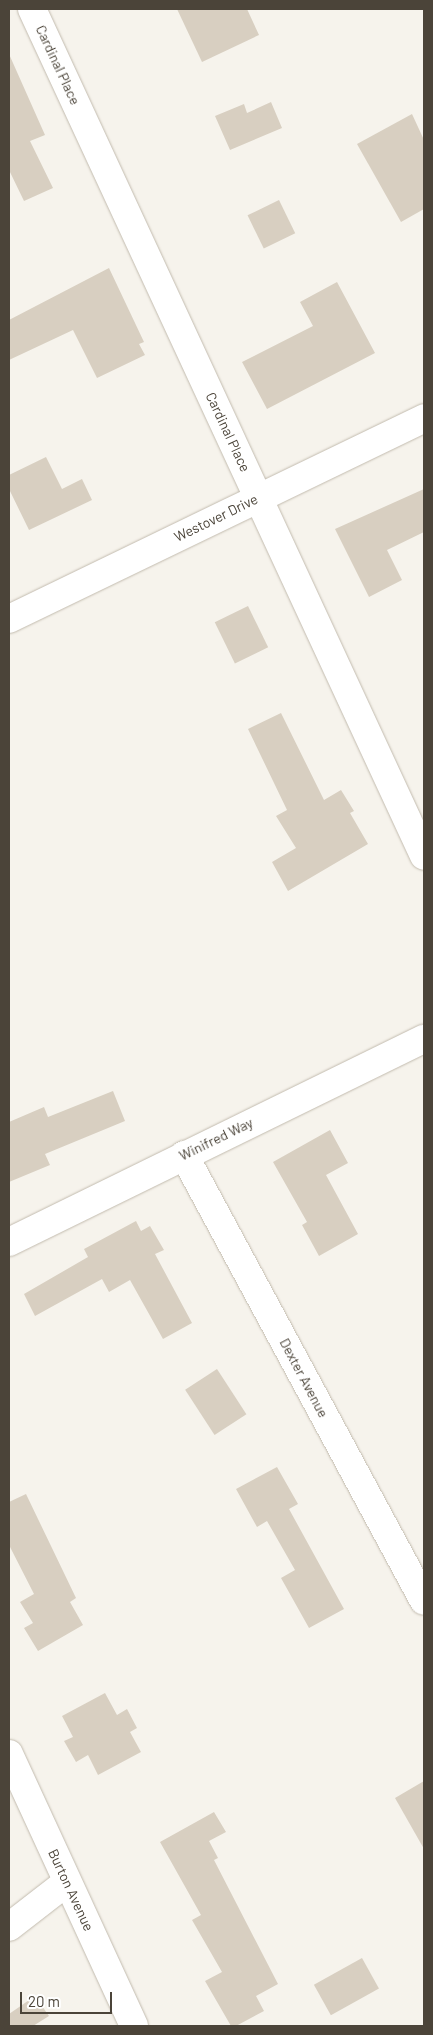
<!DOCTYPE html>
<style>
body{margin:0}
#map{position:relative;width:433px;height:2035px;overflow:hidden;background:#f6f3ec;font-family:Barlow,sans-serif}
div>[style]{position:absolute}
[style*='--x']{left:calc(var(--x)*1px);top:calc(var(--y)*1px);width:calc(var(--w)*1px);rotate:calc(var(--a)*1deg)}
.building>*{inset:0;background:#d8cfc1;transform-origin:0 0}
.roads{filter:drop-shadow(0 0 1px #c2bbae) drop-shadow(0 0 1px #c2bbae)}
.minor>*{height:28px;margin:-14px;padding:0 14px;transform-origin:14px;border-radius:14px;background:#fff}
span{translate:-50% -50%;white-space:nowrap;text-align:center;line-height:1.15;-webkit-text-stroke:4px #fff;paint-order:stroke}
.street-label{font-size:14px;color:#4b4439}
.frame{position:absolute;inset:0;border:10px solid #4b4439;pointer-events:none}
.scale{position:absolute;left:20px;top:1992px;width:92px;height:22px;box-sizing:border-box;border:2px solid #4b4439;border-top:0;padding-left:6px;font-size:15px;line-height:18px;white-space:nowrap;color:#4b4439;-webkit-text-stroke:4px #fff;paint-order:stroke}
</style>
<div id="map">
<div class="building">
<i style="clip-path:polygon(177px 9px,247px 9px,259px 35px,202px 62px)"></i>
<i style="clip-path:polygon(9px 54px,45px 135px,30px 141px,53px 188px,24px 201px,9px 170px)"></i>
<i style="clip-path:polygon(271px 102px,282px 128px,230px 150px,215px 116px,244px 104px,247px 113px)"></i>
<i style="clip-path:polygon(412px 114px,424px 140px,424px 209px,401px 222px,357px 144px)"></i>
<i style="left:279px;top:200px;width:37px;height:35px;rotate:64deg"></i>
<i style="clip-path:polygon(109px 268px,144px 342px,139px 344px,145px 355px,97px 378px,73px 330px,9px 360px,9px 320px)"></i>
<i style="clip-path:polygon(337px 282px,375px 353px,267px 409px,242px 362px,313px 326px,300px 302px)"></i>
<i style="clip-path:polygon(46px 457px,62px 489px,82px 479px,92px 500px,29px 530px,9px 489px,9px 475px)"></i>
<i style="clip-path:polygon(424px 489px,424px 532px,387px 550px,402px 580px,369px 597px,335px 529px)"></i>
<i style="left:248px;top:606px;width:46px;height:37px;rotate:64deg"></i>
<i style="clip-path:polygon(281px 713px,324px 800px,341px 790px,354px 811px,350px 813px,368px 844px,288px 891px,272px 862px,296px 848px,276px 816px,287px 810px,248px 729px)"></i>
<i style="clip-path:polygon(113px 1091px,125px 1121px,45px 1154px,50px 1165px,9px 1182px,9px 1122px,44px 1107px,48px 1117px)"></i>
<i style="clip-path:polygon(330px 1130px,348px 1163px,326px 1175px,358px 1234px,319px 1256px,302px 1225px,307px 1222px,273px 1162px)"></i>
<i style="clip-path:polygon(136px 1221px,141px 1231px,150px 1226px,164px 1250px,155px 1254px,192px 1323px,163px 1339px,130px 1280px,109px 1292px,102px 1279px,35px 1316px,24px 1294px,88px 1257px,84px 1249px)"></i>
<i style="left:217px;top:1369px;width:54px;height:38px;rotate:57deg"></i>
<i style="clip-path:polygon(277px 1467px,298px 1504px,289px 1509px,344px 1609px,309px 1628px,281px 1578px,295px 1570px,267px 1521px,257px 1527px,236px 1489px)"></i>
<i style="clip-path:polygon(26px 1494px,76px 1598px,70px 1602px,83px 1625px,38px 1651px,24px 1628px,33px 1623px,20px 1602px,34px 1594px,9px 1545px,9px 1502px)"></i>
<i style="clip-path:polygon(105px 1693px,117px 1715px,127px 1709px,137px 1728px,130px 1732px,141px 1752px,98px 1775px,88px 1755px,76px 1762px,64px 1741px,73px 1737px,62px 1716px)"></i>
<i style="clip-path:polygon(424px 1781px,424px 1849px,395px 1798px)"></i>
<i style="clip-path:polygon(214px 1812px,226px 1832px,209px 1841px,218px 1858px,214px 1860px,278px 1984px,256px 1996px,264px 2011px,236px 2026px,231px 2026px,205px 1981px,222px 1972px,192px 1920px,201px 1915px,160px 1842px)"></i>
<i style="left:362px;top:1958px;width:35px;height:55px;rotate:61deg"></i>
<i style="clip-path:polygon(35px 1996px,49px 2016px,33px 2026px,9px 2026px,9px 2014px)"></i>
</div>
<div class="roads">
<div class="minor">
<i style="--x:32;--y:9;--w:933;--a:65.16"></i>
<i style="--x:9;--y:619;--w:461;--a:-25.8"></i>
<i style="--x:184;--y:1155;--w:506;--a:61.71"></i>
<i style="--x:9;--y:1242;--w:462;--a:-26.1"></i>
<i style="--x:9;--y:1754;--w:299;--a:65.3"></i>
<i style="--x:9;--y:1927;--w:73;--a:-37.8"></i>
</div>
</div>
<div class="street-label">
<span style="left:58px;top:65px;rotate:65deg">Cardinal Place</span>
<span style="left:228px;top:432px;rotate:65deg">Cardinal Place</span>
<span style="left:216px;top:518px;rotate:-26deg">Westover Drive</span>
<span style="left:216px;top:1139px;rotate:-26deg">Winifred Way</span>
<span style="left:304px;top:1378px;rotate:62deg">Dexter Avenue</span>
<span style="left:71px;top:1890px;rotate:65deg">Burton Avenue</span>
</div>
<div class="frame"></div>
<div class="scale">20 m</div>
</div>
